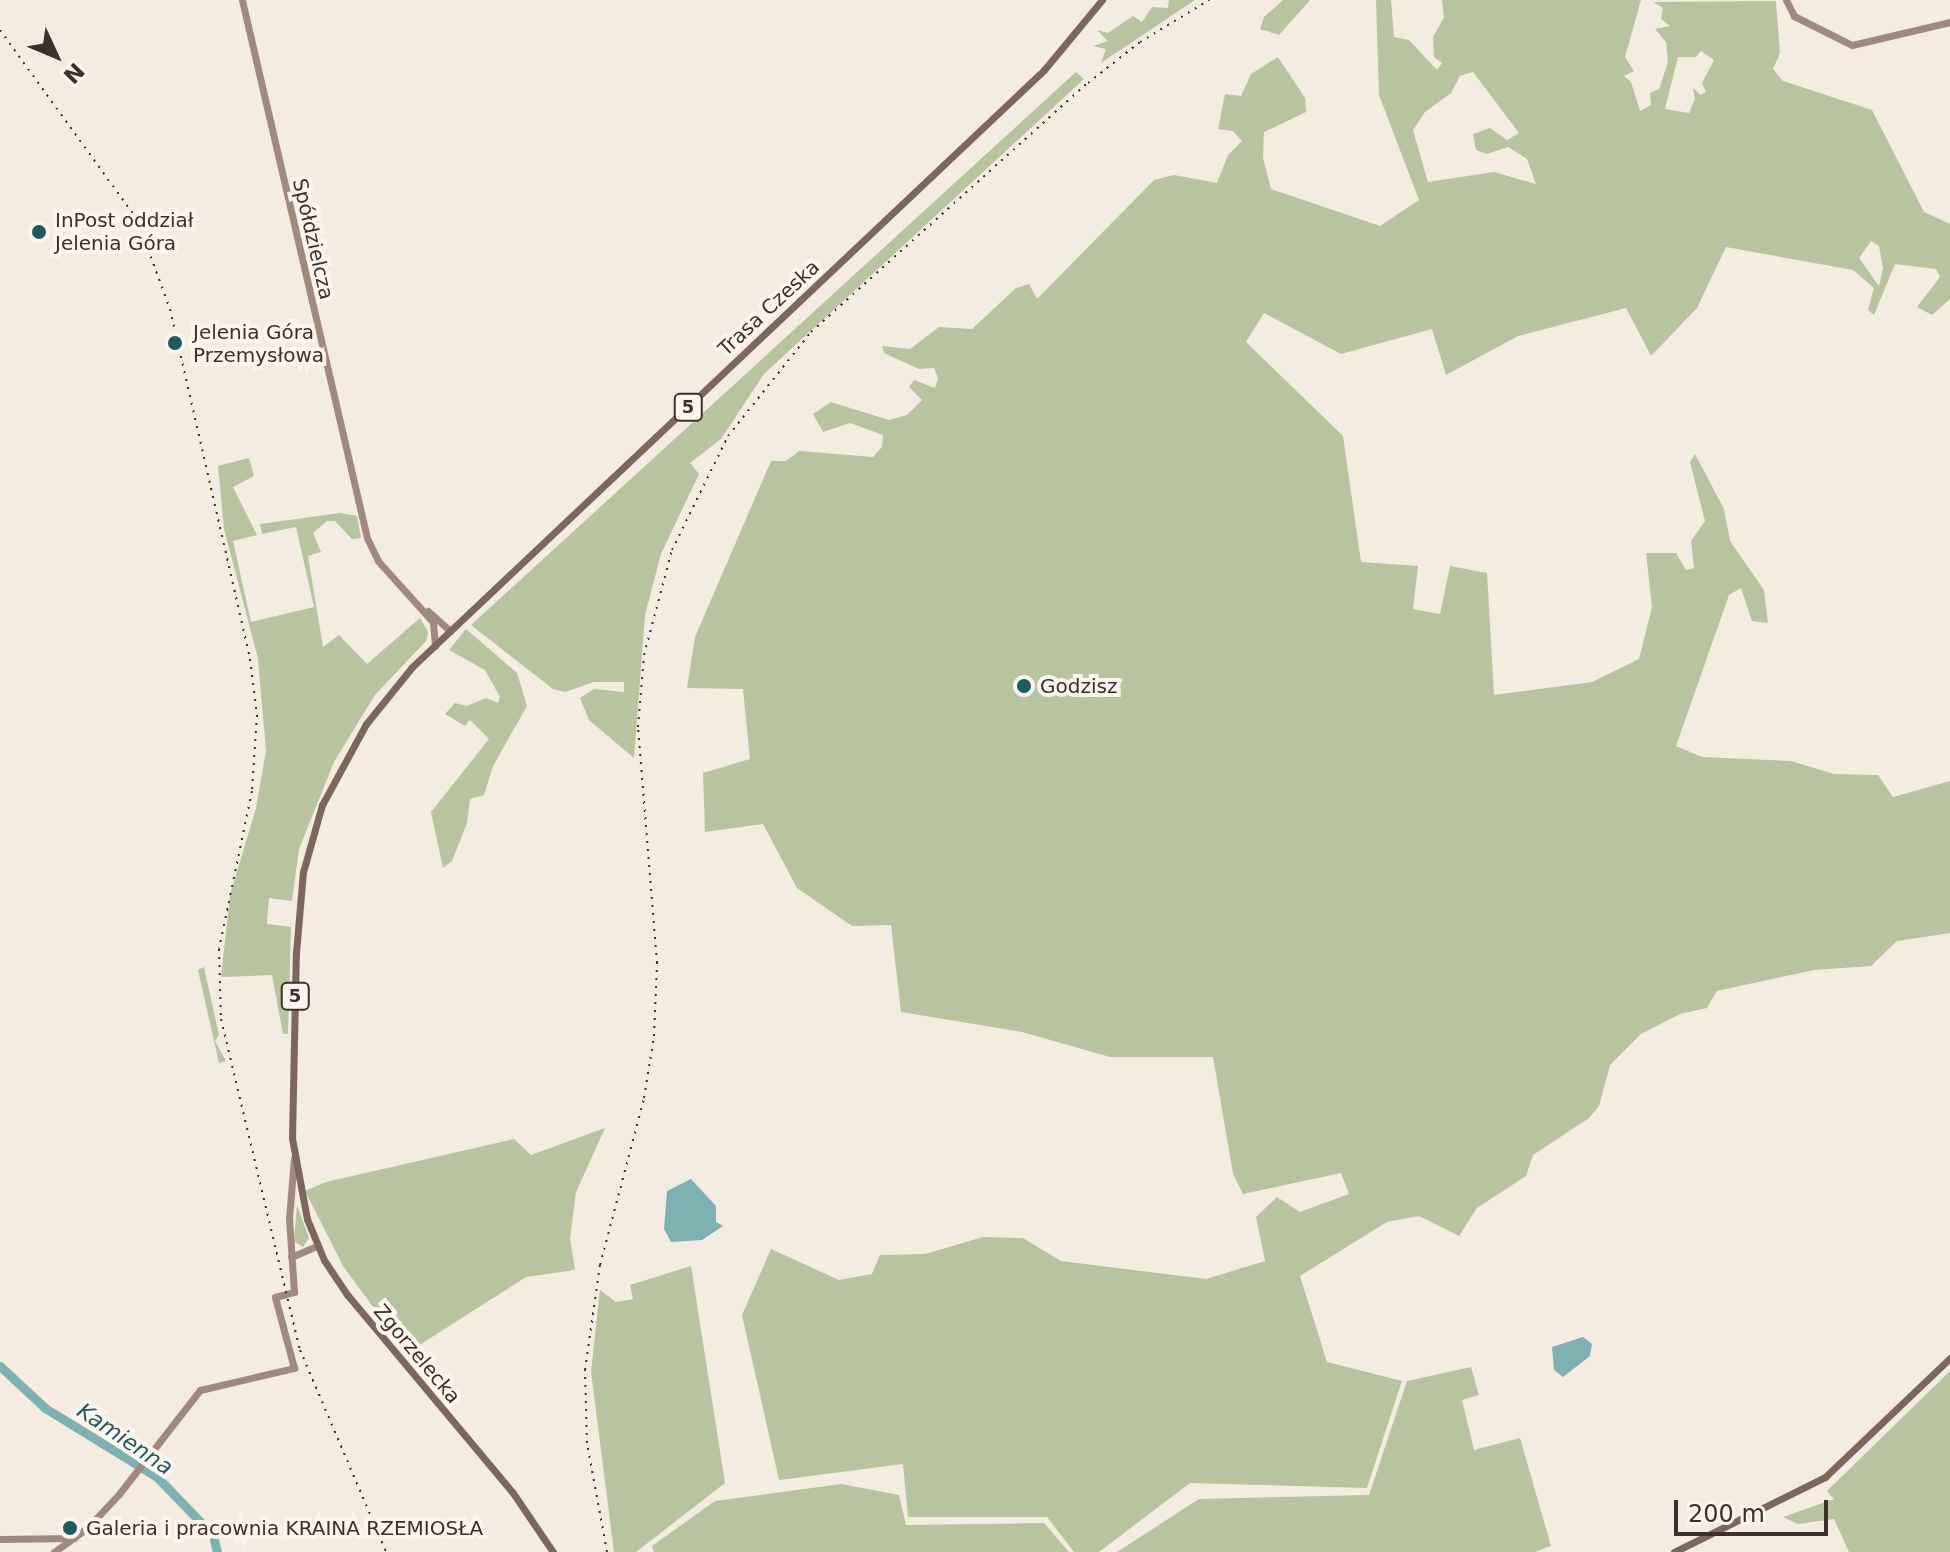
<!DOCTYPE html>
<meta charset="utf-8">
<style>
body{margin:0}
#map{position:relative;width:1950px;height:1552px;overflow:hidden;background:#f4ebe1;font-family:"DejaVu Sans",sans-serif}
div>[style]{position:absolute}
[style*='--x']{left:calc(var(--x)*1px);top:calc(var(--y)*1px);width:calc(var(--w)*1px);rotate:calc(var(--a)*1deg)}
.green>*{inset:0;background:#b8c4a0}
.water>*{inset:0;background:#7fb0b2}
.river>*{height:9px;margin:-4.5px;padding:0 4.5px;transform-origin:4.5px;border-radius:4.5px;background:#7fb0b2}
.secondary>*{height:7px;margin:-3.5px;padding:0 3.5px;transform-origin:3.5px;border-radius:3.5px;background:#a18a7d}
.primary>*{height:7px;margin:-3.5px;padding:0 3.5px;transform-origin:3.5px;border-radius:3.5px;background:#7d675c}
.rail>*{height:2px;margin-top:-1px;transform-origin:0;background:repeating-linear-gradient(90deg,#3b302b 0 2px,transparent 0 8px)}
.dots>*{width:22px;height:22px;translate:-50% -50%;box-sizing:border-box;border:4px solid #fbf5ee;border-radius:50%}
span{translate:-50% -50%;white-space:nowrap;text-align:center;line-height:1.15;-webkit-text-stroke:8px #fbf5ee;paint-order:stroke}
.shield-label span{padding:2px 6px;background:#fbf5ee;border:2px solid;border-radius:6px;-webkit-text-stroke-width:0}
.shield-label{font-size:18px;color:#3b302b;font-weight:700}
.poi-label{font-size:20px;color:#3b302b}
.left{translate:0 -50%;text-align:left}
.street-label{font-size:20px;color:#3b302b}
.water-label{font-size:22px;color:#1f5a5e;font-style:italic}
.north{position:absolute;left:16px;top:16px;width:80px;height:80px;-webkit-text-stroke:6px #fbf5ee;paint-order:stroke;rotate:134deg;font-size:22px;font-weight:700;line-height:32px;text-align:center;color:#3b302b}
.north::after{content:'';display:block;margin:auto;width:28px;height:36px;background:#3b302b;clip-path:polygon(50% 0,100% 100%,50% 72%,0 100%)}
.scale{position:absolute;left:1674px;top:1500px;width:154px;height:36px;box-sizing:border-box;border:4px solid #3b302b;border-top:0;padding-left:10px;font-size:24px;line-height:28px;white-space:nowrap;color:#3b302b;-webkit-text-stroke:6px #fbf5ee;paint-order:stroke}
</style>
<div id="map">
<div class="green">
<i style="clip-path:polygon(1169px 0,1195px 0,1101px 63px,1106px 49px,1093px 46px,1108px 41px,1097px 30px,1108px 33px,1133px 16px,1142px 22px,1152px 7px,1168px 8px)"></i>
<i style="clip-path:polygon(1283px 0,1310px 0,1279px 35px,1260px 29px,1264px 17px)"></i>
<i style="clip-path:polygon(evenodd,1376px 0,1391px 0,1394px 37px,1409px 40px,1437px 70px,1442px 63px,1434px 57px,1433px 37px,1444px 17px,1442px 0,1641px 0,1625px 57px,1634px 71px,1624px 76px,1631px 82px,1640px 111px,1651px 105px,1650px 93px,1659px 89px,1668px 62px,1666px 42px,1655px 29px,1670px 26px,1661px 19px,1663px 8px,1653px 2px,1776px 1px,1780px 53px,1773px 69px,1783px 81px,1872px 110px,1924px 212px,1950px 224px,1950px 299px,1932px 315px,1917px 307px,1940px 277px,1936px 269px,1895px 264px,1874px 315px,1868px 310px,1874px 288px,1853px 270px,1726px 247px,1697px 308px,1651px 356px,1626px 308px,1518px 336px,1446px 375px,1432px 329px,1341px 354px,1264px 313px,1246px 342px,1343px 436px,1361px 562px,1418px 566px,1413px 609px,1440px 614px,1450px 566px,1487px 573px,1494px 695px,1592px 682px,1639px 659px,1652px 607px,1646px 553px,1676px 553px,1686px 570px,1694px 568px,1691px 541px,1705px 521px,1690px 462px,1695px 454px,1724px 509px,1730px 541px,1764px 590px,1768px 623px,1752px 621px,1741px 588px,1729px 595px,1676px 746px,1702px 757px,1791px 761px,1834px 774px,1878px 775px,1893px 797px,1950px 781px,1950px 933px,1897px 941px,1871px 966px,1814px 970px,1717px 991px,1707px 1008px,1680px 1014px,1641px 1034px,1610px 1065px,1599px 1106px,1589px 1118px,1533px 1155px,1526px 1176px,1477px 1208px,1459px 1236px,1419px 1216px,1387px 1222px,1300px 1276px,1327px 1362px,1402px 1381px,1367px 1488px,1190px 1483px,1099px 1552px,1074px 1552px,1047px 1517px,908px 1517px,903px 1464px,779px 1480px,742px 1315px,771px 1249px,839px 1280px,872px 1274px,880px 1255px,925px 1254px,983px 1237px,1023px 1238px,1061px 1261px,1206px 1279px,1265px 1261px,1256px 1217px,1277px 1197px,1300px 1212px,1349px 1194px,1341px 1173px,1243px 1194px,1233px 1174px,1213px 1057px,1110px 1057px,1022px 1032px,901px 1012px,891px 925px,852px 926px,797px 888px,763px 824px,705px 832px,703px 773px,750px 759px,743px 689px,687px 688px,695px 637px,771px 461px,786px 461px,799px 451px,873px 457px,882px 447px,883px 435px,850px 423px,823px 432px,813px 414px,831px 402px,889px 420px,907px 415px,922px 400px,909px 387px,914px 380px,935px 388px,938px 378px,934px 368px,919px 369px,884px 353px,882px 346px,910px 349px,939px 327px,972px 329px,1016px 288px,1029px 284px,1037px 299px,1154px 180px,1174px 175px,1217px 183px,1228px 155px,1242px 141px,1233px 131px,1218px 129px,1225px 94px,1241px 96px,1251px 74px,1278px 57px,1305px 98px,1306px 112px,1264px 132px,1263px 158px,1271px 189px,1380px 226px,1419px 200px,1379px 95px,1376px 0,1701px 51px,1714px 60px,1702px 83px,1706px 92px,1701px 95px,1693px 88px,1695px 99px,1689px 113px,1665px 109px,1678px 57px,1696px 57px,1701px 51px,1376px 0,1473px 72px,1519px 133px,1507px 140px,1490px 128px,1473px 134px,1476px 150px,1487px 154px,1508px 147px,1527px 159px,1536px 184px,1494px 172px,1428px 182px,1413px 130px,1425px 112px,1451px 93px,1460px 76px,1473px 72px,1376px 0,1871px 241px,1879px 246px,1883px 268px,1879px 286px,1859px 258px,1871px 241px)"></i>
<i style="clip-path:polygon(1076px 72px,1084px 79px,764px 374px,721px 439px,690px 463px,699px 474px,661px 554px,645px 615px,634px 758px,589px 720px,580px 698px,594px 689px,624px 692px,624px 682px,594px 682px,565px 692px,553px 689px,471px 625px)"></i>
<i style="clip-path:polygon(249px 458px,254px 476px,233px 487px,257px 535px,233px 541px,251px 622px,314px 607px,296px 527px,262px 534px,260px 524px,340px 513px,357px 516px,361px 538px,352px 539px,335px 521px,327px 521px,313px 533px,321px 552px,308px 556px,323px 647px,339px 635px,367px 664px,420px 618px,428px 632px,426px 641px,375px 695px,334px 762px,299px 849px,292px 901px,269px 898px,267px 924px,291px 927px,288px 1034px,283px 1034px,272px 975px,221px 977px,230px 895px,256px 808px,266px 751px,258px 659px,224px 529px,218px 466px)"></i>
<i style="clip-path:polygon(466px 629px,517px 673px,527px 706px,493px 766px,484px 795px,470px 799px,467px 823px,452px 861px,443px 868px,431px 812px,489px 739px,470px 720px,465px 726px,445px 714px,455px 703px,467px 706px,486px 698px,498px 703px,500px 697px,485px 670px,449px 650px)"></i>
<i style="clip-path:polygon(204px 967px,219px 1035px,215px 1041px,226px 1061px,219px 1063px,198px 970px)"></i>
<i style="clip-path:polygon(605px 1128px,576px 1192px,570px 1238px,575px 1270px,526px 1277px,407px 1353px,343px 1266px,305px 1191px,326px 1182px,514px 1139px,531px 1155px)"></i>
<i style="clip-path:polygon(297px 1205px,309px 1238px,303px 1247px,294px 1241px)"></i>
<i style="clip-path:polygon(691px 1266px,725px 1483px,636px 1552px,614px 1552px,591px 1372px,600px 1290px,616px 1302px,633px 1299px,630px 1285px)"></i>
<i style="clip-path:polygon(1471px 1367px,1479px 1395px,1462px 1400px,1474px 1450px,1520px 1438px,1551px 1546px,1535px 1552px,1117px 1552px,1199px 1499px,1369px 1495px,1407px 1381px)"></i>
<i style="clip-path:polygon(1950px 1371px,1950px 1552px,1849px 1552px,1834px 1519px,1798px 1524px,1783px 1517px,1834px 1499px,1827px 1491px)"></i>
<i style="clip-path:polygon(841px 1484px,899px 1495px,906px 1525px,1044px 1523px,1069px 1552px,654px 1552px,652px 1546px,715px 1501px)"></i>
</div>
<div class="water">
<i style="clip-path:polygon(691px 1179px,716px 1206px,716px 1222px,723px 1226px,702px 1240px,671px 1242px,664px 1229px,667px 1191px)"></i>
<i style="clip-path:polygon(1583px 1337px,1592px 1344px,1590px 1356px,1563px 1377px,1554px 1370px,1552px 1347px)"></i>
</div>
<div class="river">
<i style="--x:0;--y:1366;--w:62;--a:43"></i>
<i style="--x:45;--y:1408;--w:132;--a:31.6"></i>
<i style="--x:157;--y:1477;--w:81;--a:46"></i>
<i style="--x:213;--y:1535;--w:17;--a:77"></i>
</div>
<div class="secondary">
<i style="--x:242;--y:0;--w:552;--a:76.92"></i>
<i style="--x:367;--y:538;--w:25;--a:64"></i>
<i style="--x:378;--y:561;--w:82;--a:48"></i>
<i style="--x:433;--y:622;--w:24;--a:85"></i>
<i style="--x:1786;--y:0;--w:18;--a:63"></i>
<i style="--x:1794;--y:16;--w:65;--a:26.6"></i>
<i style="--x:1852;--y:45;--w:101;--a:-13.2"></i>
<i style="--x:428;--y:611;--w:30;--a:42"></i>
<i style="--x:291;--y:1257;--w:28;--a:-23"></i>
<i style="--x:0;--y:1539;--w:74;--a:-0.8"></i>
<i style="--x:54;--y:1552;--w:41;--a:-36"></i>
<i style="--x:87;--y:1528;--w:47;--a:-46.7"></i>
<i style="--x:119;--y:1494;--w:132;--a:-52.1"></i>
<i style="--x:200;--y:1390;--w:97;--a:-13.2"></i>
<i style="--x:294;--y:1368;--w:73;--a:-105"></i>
<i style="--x:275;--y:1297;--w:20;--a:-15"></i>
<i style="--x:294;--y:1292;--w:74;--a:-93.9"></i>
<i style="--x:289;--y:1218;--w:60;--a:-85.2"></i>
</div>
<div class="primary">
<i style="--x:553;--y:1552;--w:71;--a:-124.1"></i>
<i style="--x:513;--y:1493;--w:257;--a:-129.9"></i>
<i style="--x:348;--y:1296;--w:43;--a:-123.7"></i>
<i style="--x:324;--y:1260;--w:44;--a:-112.5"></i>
<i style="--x:307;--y:1219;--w:82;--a:-100.5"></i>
<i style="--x:292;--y:1138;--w:185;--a:-88.8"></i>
<i style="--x:296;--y:953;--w:81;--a:-85.1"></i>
<i style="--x:303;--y:872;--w:70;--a:-74.2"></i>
<i style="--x:322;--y:805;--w:92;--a:-61.5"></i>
<i style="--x:366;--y:724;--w:73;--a:-51.1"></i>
<i style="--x:412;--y:667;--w:869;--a:-43.37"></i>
<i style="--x:1044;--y:70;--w:91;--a:-50.4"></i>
<i style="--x:1674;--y:1552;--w:169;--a:-26.4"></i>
<i style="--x:1825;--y:1477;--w:173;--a:-43.6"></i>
</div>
<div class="rail">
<i style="--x:0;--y:30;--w:233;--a:54.1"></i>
<i style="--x:137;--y:219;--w:96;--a:69.9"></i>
<i style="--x:170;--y:309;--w:359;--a:77.1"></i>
<i style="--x:250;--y:659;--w:56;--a:82.9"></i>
<i style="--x:257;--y:715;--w:76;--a:93.8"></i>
<i style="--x:252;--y:791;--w:161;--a:101.8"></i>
<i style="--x:219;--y:949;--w:70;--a:88.4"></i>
<i style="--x:221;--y:1019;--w:340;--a:76.6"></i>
<i style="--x:300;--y:1350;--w:220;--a:66.9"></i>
<i style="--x:607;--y:1552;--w:111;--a:-100.4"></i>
<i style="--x:587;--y:1443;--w:73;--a:-91.6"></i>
<i style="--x:585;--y:1370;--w:106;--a:-81.9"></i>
<i style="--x:600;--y:1265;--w:173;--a:-75.2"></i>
<i style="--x:644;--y:1098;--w:63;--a:-80.8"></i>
<i style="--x:654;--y:1036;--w:73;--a:-87.6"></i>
<i style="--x:657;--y:963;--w:237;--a:-94.6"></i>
<i style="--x:638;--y:727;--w:72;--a:-85.2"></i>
<i style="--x:644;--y:655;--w:109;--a:-75.1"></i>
<i style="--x:672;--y:550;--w:127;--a:-63.8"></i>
<i style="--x:728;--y:436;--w:133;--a:-51.4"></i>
<i style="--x:811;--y:332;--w:372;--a:-42"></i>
<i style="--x:1088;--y:83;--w:66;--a:-38.3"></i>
<i style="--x:1140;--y:42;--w:81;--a:-31.3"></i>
</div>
<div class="dots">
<i style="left:39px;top:232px;background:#1f5a5e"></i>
<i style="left:175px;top:343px;background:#1f5a5e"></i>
<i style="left:1024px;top:686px;background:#1f5a5e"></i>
<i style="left:70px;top:1528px;background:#1f5a5e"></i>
</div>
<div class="shield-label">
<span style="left:688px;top:407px">5</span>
<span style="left:295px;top:996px">5</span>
</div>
<div class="poi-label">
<span class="left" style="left:55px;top:232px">InPost oddział<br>Jelenia Góra</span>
<span class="left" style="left:193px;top:344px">Jelenia Góra<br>Przemysłowa</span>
<span class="left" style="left:1040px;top:686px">Godzisz</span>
<span class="left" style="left:86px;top:1528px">Galeria i pracownia KRAINA RZEMIOSŁA</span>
</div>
<div class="street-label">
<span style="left:313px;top:239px;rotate:77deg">Spółdzielcza</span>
<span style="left:769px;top:308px;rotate:-43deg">Trasa Czeska</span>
<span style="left:417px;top:1354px;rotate:50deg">Zgorzelecka</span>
</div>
<div class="water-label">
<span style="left:125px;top:1439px;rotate:34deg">Kamienna</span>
</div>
<div class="north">N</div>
<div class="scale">200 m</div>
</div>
